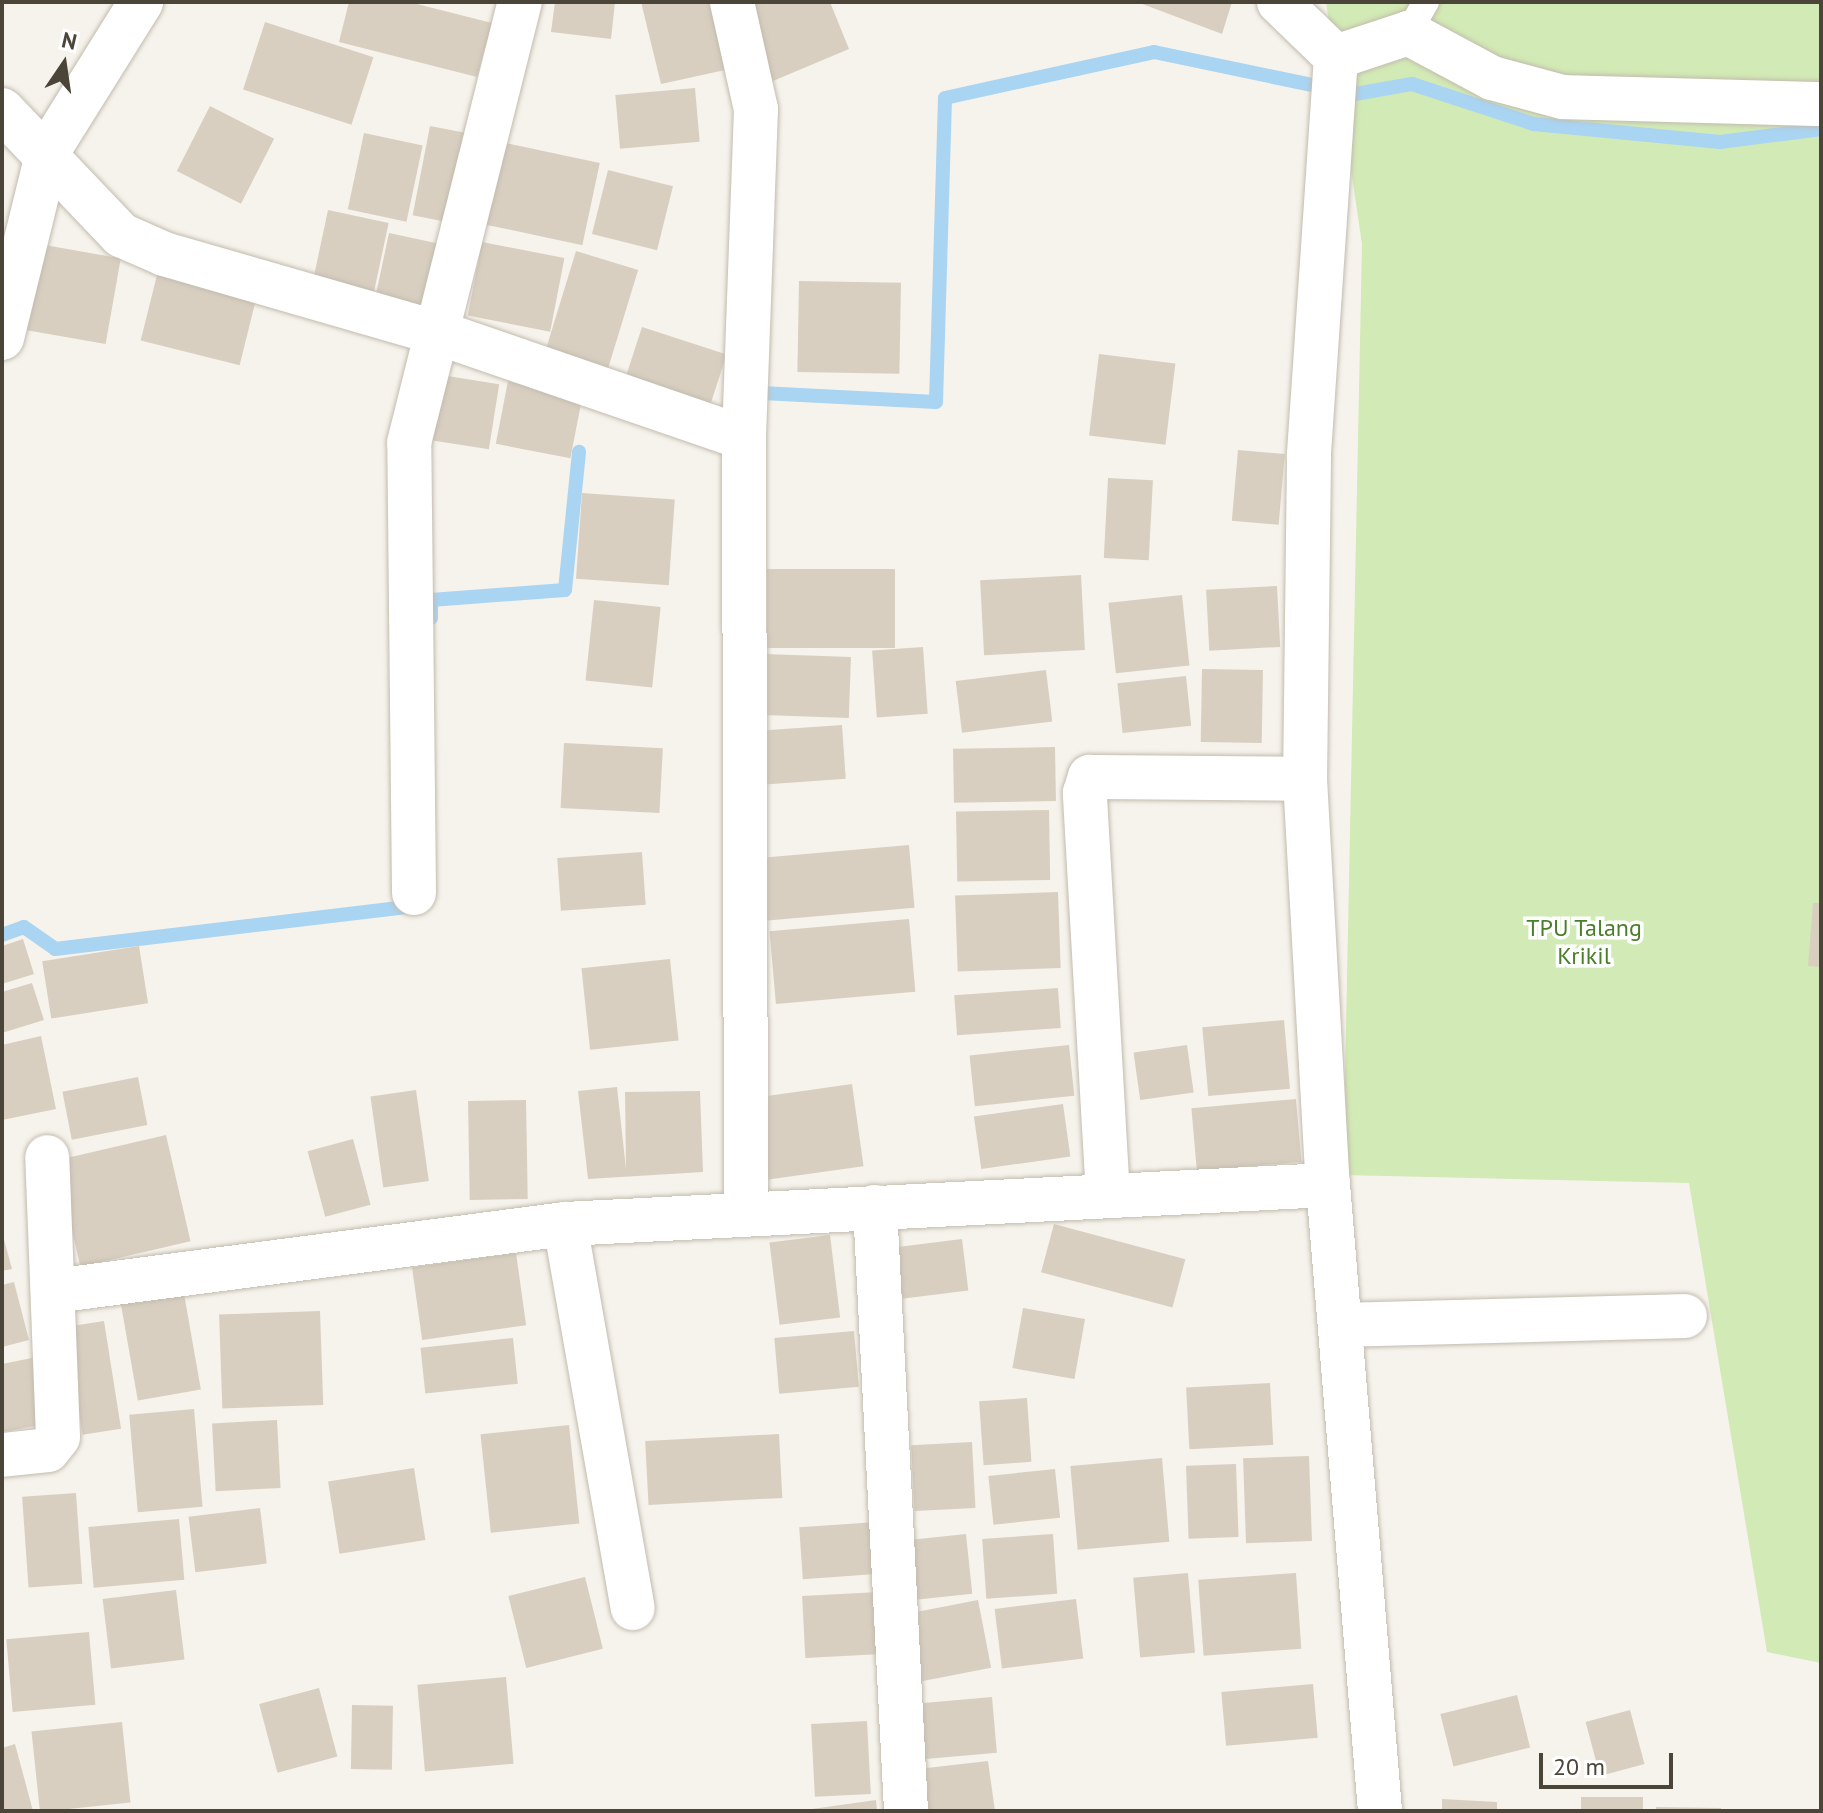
<!DOCTYPE html>
<style>
body{margin:0}
#map{position:relative;width:1823px;height:1813px;overflow:hidden;background:#f6f3ec;font-family:"PT Sans",sans-serif}
div>[style]{position:absolute}
[style*='--x']{left:calc(var(--x)*1px);top:calc(var(--y)*1px);width:calc(var(--w)*1px);rotate:calc(var(--a)*1deg)}
.green>*{inset:0;background:#d2eab5}
.stream>*{height:14px;margin:-7px;padding:0 7px;transform-origin:7px;border-radius:7px;background:#a9d4f2}
.building>*{inset:0;background:#d8cfc1;transform-origin:0 0}
.roads{filter:drop-shadow(0 0 2px #c2bbae) drop-shadow(0 0 2px #c2bbae)}
.service>*{height:26px;margin:-13px;padding:0 13px;transform-origin:13px;border-radius:13px;background:#fff}
.minor>*{height:44px;margin:-22px;padding:0 22px;transform-origin:22px;border-radius:22px;background:#fff}
span{translate:-50% -50%;white-space:nowrap;text-align:center;line-height:1.15;-webkit-text-stroke:7px #fff;paint-order:stroke}
.park-label{font-size:24px;color:#4a7f2a}
.frame{position:absolute;inset:0;border:4px solid #4b4439;pointer-events:none}
.north{position:absolute;left:24px;top:24px;width:80px;height:80px;-webkit-text-stroke:6px #fff;paint-order:stroke;rotate:13deg;font-size:22px;font-weight:700;line-height:32px;text-align:center;color:#4b4439}
.north::after{content:'';display:block;margin:auto;width:28px;height:36px;background:#4b4439;clip-path:polygon(50% 0,100% 100%,50% 72%,0 100%)}
.scale{position:absolute;left:1539px;top:1753px;width:134px;height:36px;box-sizing:border-box;border:4px solid #4b4439;border-top:0;padding-left:10px;font-size:24px;line-height:28px;white-space:nowrap;color:#4b4439;-webkit-text-stroke:6px #fff;paint-order:stroke}
</style>
<div id="map">
<div class="green">
<i style="clip-path:polygon(1326px 2px,1821px 2px,1821px 1663px,1767px 1652px,1689px 1183px,1343px 1175px,1362px 244px)"></i>
</div>
<div class="stream">
<i style="--x:760;--y:401;--w:8;--a:-90"></i>
<i style="--x:760;--y:393;--w:176;--a:2.9"></i>
<i style="--x:936;--y:402;--w:304;--a:-88.3"></i>
<i style="--x:945;--y:98;--w:214;--a:-12.4"></i>
<i style="--x:1154;--y:52;--w:205;--a:11.8"></i>
<i style="--x:1355;--y:94;--w:58;--a:-10"></i>
<i style="--x:1412;--y:84;--w:128;--a:18.2"></i>
<i style="--x:1534;--y:124;--w:187;--a:5.5"></i>
<i style="--x:1720;--y:142;--w:102;--a:-7.3"></i>
<i style="--x:431;--y:618;--w:18;--a:-90"></i>
<i style="--x:431;--y:600;--w:134;--a:-4.3"></i>
<i style="--x:565;--y:590;--w:139;--a:-84.2"></i>
<i style="--x:2;--y:935;--w:23;--a:-20"></i>
<i style="--x:24;--y:927;--w:38;--a:35"></i>
<i style="--x:55;--y:949;--w:365;--a:-6.8"></i>
</div>
<div class="building">
<i style="clip-path:polygon(349px 2px,409px 2px,492px 23px,477px 77px,339px 42px)"></i>
<i style="clip-path:polygon(555px 2px,615px 2px,611px 39px,551px 32px)"></i>
<i style="clip-path:polygon(641px 2px,709px 2px,725px 70px,661px 84px)"></i>
<i style="clip-path:polygon(740px 2px,830px 2px,849px 49px,773px 81px)"></i>
<i style="clip-path:polygon(1137px 2px,1232px 2px,1222px 34px)"></i>
<i style="left:265px;top:22px;width:114px;height:71px;rotate:18deg"></i>
<i style="left:695px;top:88px;width:54px;height:80px;rotate:85deg"></i>
<i style="left:210px;top:106px;width:72px;height:73px;rotate:27deg"></i>
<i style="left:430px;top:126px;width:54px;height:91px;rotate:11deg"></i>
<i style="left:364px;top:133px;width:60px;height:78px;rotate:12deg"></i>
<i style="left:501px;top:142px;width:101px;height:84px;rotate:12deg"></i>
<i style="left:608px;top:170px;width:67px;height:66px;rotate:14deg"></i>
<i style="left:328px;top:210px;width:62px;height:70px;rotate:12deg"></i>
<i style="left:389px;top:233px;width:67px;height:65px;rotate:12deg"></i>
<i style="left:482px;top:242px;width:84px;height:75px;rotate:11deg"></i>
<i style="left:39px;top:244px;width:83px;height:87px;rotate:10deg"></i>
<i style="left:576px;top:251px;width:65px;height:107px;rotate:17deg"></i>
<i style="left:160px;top:263px;width:102px;height:80px;rotate:14deg"></i>
<i style="left:799px;top:281px;width:102px;height:91px;rotate:1deg"></i>
<i style="left:642px;top:327px;width:89px;height:59px;rotate:18deg"></i>
<i style="left:1099px;top:354px;width:77px;height:82px;rotate:7deg"></i>
<i style="left:435px;top:374px;width:65px;height:66px;rotate:9deg"></i>
<i style="left:508px;top:381px;width:76px;height:64px;rotate:11deg"></i>
<i style="left:1238px;top:450px;width:47px;height:71px;rotate:5deg"></i>
<i style="left:1108px;top:478px;width:45px;height:80px;rotate:3deg"></i>
<i style="left:582px;top:493px;width:93px;height:86px;rotate:4deg"></i>
<i style="left:767px;top:569px;width:128px;height:79px"></i>
<i style="left:1081px;top:575px;width:75px;height:101px;rotate:87deg"></i>
<i style="left:1277px;top:586px;width:61px;height:71px;rotate:87deg"></i>
<i style="left:1182px;top:595px;width:71px;height:74px;rotate:84deg"></i>
<i style="left:594px;top:600px;width:67px;height:81px;rotate:6deg"></i>
<i style="left:923px;top:647px;width:67px;height:51px;rotate:86deg"></i>
<i style="left:765px;top:654px;width:86px;height:61px;rotate:2deg"></i>
<i style="left:1202px;top:669px;width:61px;height:73px;rotate:1deg"></i>
<i style="left:1046px;top:670px;width:52px;height:91px;rotate:83deg"></i>
<i style="left:1186px;top:676px;width:50px;height:69px;rotate:84deg"></i>
<i style="left:842px;top:725px;width:54px;height:81px;rotate:86deg"></i>
<i style="left:564px;top:743px;width:99px;height:65px;rotate:3deg"></i>
<i style="left:1055px;top:747px;width:54px;height:102px;rotate:89deg"></i>
<i style="left:1049px;top:810px;width:70px;height:93px;rotate:89deg"></i>
<i style="left:909px;top:845px;width:63px;height:154px;rotate:85deg"></i>
<i style="left:642px;top:852px;width:53px;height:85px;rotate:86deg"></i>
<i style="left:1058px;top:892px;width:76px;height:103px;rotate:88deg"></i>
<i style="clip-path:polygon(1813px 903px,1821px 903px,1821px 967px,1808px 966px)"></i>
<i style="left:909px;top:919px;width:73px;height:140px;rotate:85deg"></i>
<i style="clip-path:polygon(23px 939px,34px 974px,2px 984px,2px 946px)"></i>
<i style="left:139px;top:946px;width:58px;height:98px;rotate:81deg"></i>
<i style="left:670px;top:959px;width:82px;height:89px;rotate:84deg"></i>
<i style="clip-path:polygon(32px 983px,44px 1020px,2px 1033px,2px 992px)"></i>
<i style="left:1058px;top:988px;width:40px;height:104px;rotate:86deg"></i>
<i style="left:1284px;top:1020px;width:69px;height:82px;rotate:85deg"></i>
<i style="clip-path:polygon(41px 1036px,56px 1109px,2px 1120px,2px 1045px)"></i>
<i style="left:1069px;top:1045px;width:51px;height:100px;rotate:84deg"></i>
<i style="left:1187px;top:1045px;width:48px;height:54px;rotate:82deg"></i>
<i style="left:138px;top:1077px;width:49px;height:77px;rotate:79deg"></i>
<i style="left:852px;top:1084px;width:83px;height:96px;rotate:82deg"></i>
<i style="clip-path:polygon(617px 1087px,626px 1169px,625px 1092px,700px 1091px,703px 1172px,588px 1179px,578px 1091px)"></i>
<i style="left:416px;top:1090px;width:92px;height:46px;rotate:82deg"></i>
<i style="left:1296px;top:1099px;width:63px;height:105px;rotate:85deg"></i>
<i style="left:526px;top:1100px;width:99px;height:58px;rotate:89deg"></i>
<i style="left:1063px;top:1104px;width:53px;height:90px;rotate:82deg"></i>
<i style="left:166px;top:1135px;width:109px;height:113px;rotate:77deg"></i>
<i style="left:353px;top:1139px;width:68px;height:47px;rotate:75deg"></i>
<i style="left:1054px;top:1224px;width:136px;height:50px;rotate:15deg"></i>
<i style="clip-path:polygon(2px 1232px,12px 1269px,2px 1271px)"></i>
<i style="left:830px;top:1235px;width:83px;height:61px;rotate:83deg"></i>
<i style="left:962px;top:1239px;width:52px;height:71px;rotate:83deg"></i>
<i style="left:516px;top:1253px;width:73px;height:105px;rotate:82deg"></i>
<i style="clip-path:polygon(14px 1282px,29px 1340px,2px 1347px,2px 1285px)"></i>
<i style="left:183px;top:1288px;width:103px;height:64px;rotate:80deg"></i>
<i style="left:1023px;top:1308px;width:63px;height:61px;rotate:10deg"></i>
<i style="left:320px;top:1311px;width:94px;height:101px;rotate:88deg"></i>
<i style="left:104px;top:1321px;width:109px;height:39px;rotate:81deg"></i>
<i style="left:854px;top:1331px;width:56px;height:80px;rotate:85deg"></i>
<i style="left:513px;top:1338px;width:46px;height:93px;rotate:84deg"></i>
<i style="clip-path:polygon(32px 1358px,46px 1424px,2px 1432px,2px 1364px)"></i>
<i style="left:1270px;top:1383px;width:62px;height:84px;rotate:87deg"></i>
<i style="left:1027px;top:1398px;width:64px;height:48px;rotate:86deg"></i>
<i style="left:194px;top:1409px;width:98px;height:65px;rotate:85deg"></i>
<i style="left:277px;top:1420px;width:68px;height:65px;rotate:87deg"></i>
<i style="left:569px;top:1425px;width:99px;height:89px;rotate:84deg"></i>
<i style="left:779px;top:1434px;width:64px;height:134px;rotate:87deg"></i>
<i style="left:972px;top:1442px;width:66px;height:61px;rotate:87deg"></i>
<i style="left:1309px;top:1456px;width:85px;height:66px;rotate:88deg"></i>
<i style="left:1162px;top:1458px;width:84px;height:92px;rotate:85deg"></i>
<i style="left:1236px;top:1464px;width:73px;height:50px;rotate:88deg"></i>
<i style="left:414px;top:1468px;width:73px;height:87px;rotate:81deg"></i>
<i style="left:1055px;top:1469px;width:49px;height:67px;rotate:84deg"></i>
<i style="left:76px;top:1493px;width:91px;height:54px;rotate:86deg"></i>
<i style="left:260px;top:1508px;width:56px;height:72px;rotate:83deg"></i>
<i style="left:179px;top:1519px;width:61px;height:91px;rotate:85deg"></i>
<i style="left:876px;top:1522px;width:52px;height:77px;rotate:86deg"></i>
<i style="left:966px;top:1534px;width:60px;height:57px;rotate:84deg"></i>
<i style="left:1053px;top:1534px;width:60px;height:71px;rotate:86deg"></i>
<i style="left:1188px;top:1573px;width:80px;height:55px;rotate:85deg"></i>
<i style="left:1296px;top:1573px;width:76px;height:98px;rotate:86deg"></i>
<i style="left:585px;top:1577px;width:74px;height:79px;rotate:76deg"></i>
<i style="left:176px;top:1590px;width:70px;height:74px;rotate:83deg"></i>
<i style="left:879px;top:1592px;width:62px;height:77px;rotate:87deg"></i>
<i style="left:1076px;top:1599px;width:60px;height:82px;rotate:83deg"></i>
<i style="left:978px;top:1600px;width:69px;height:72px;rotate:79deg"></i>
<i style="left:89px;top:1632px;width:73px;height:83px;rotate:85deg"></i>
<i style="left:506px;top:1677px;width:87px;height:89px;rotate:85deg"></i>
<i style="left:1313px;top:1684px;width:54px;height:92px;rotate:85deg"></i>
<i style="left:319px;top:1688px;width:71px;height:62px;rotate:75deg"></i>
<i style="left:1517px;top:1695px;width:54px;height:79px;rotate:76deg"></i>
<i style="left:992px;top:1697px;width:56px;height:77px;rotate:85deg"></i>
<i style="left:352px;top:1705px;width:41px;height:64px;rotate:1deg"></i>
<i style="left:1630px;top:1710px;width:56px;height:46px;rotate:75deg"></i>
<i style="left:867px;top:1721px;width:73px;height:56px;rotate:87deg"></i>
<i style="left:122px;top:1722px;width:81px;height:91px;rotate:84deg"></i>
<i style="clip-path:polygon(15px 1744px,33px 1811px,2px 1811px,2px 1748px)"></i>
<i style="clip-path:polygon(988px 1761px,995px 1811px,923px 1811px,918px 1769px)"></i>
<i style="left:1643px;top:1797px;width:14px;height:62px;rotate:90deg"></i>
<i style="clip-path:polygon(1442px 1799px,1497px 1802px,1497px 1811px,1442px 1811px)"></i>
<i style="clip-path:polygon(876px 1800px,877px 1811px,812px 1811px,812px 1809px)"></i>
<i style="clip-path:polygon(1656px 1807px,1721px 1808px,1721px 1811px,1656px 1811px)"></i>
</div>
<div class="roads">
<div class="service">
<i style="--x:1408;--y:33;--w:36;--a:-60"></i>
</div>
<div class="minor">
<i style="--x:732;--y:2;--w:110;--a:77.4"></i>
<i style="--x:756;--y:109;--w:329;--a:92.1"></i>
<i style="--x:1279;--y:2;--w:79;--a:44"></i>
<i style="--x:1336;--y:57;--w:401;--a:93.9"></i>
<i style="--x:1309;--y:457;--w:322;--a:90.7"></i>
<i style="--x:1305;--y:779;--w:407;--a:86.8"></i>
<i style="--x:1328;--y:1185;--w:628;--a:85.25"></i>
<i style="--x:1336;--y:57;--w:76;--a:-18.4"></i>
<i style="--x:1408;--y:33;--w:95;--a:28.2"></i>
<i style="--x:1492;--y:78;--w:73;--a:15"></i>
<i style="--x:1563;--y:97;--w:258;--a:1.6"></i>
<i style="--x:2;--y:110;--w:173;--a:46.4"></i>
<i style="--x:121;--y:235;--w:47;--a:23.8"></i>
<i style="--x:164;--y:254;--w:289;--a:16.1"></i>
<i style="--x:442;--y:334;--w:319;--a:19"></i>
<i style="--x:744;--y:438;--w:776;--a:89.85"></i>
<i style="--x:2;--y:338;--w:193;--a:-76.2"></i>
<i style="--x:48;--y:151;--w:176;--a:-58"></i>
<i style="--x:414;--y:893;--w:450;--a:-90.6"></i>
<i style="--x:409;--y:443;--w:455;--a:-75.9"></i>
<i style="--x:1108;--y:1196;--w:404;--a:-93.3"></i>
<i style="--x:1085;--y:793;--w:17;--a:-73"></i>
<i style="--x:1090;--y:777;--w:215;--a:0.5"></i>
<i style="--x:875;--y:1207;--w:605;--a:87.06"></i>
<i style="--x:565;--y:1224;--w:390;--a:80"></i>
<i style="--x:54;--y:1291;--w:515;--a:-7.47"></i>
<i style="--x:565;--y:1224;--w:764;--a:-2.93"></i>
<i style="--x:1342;--y:1325;--w:343;--a:-1.5"></i>
<i style="--x:2;--y:1455;--w:46;--a:-6.2"></i>
<i style="--x:48;--y:1450;--w:16;--a:-52"></i>
<i style="--x:58;--y:1437;--w:280;--a:-92.2"></i>
</div>
</div>
<div class="park-label">
<span style="left:1584px;top:942px">TPU Talang<br>Krikil</span>
</div>
<div class="frame"></div>
<div class="north">N</div>
<div class="scale">20 m</div>
</div>
